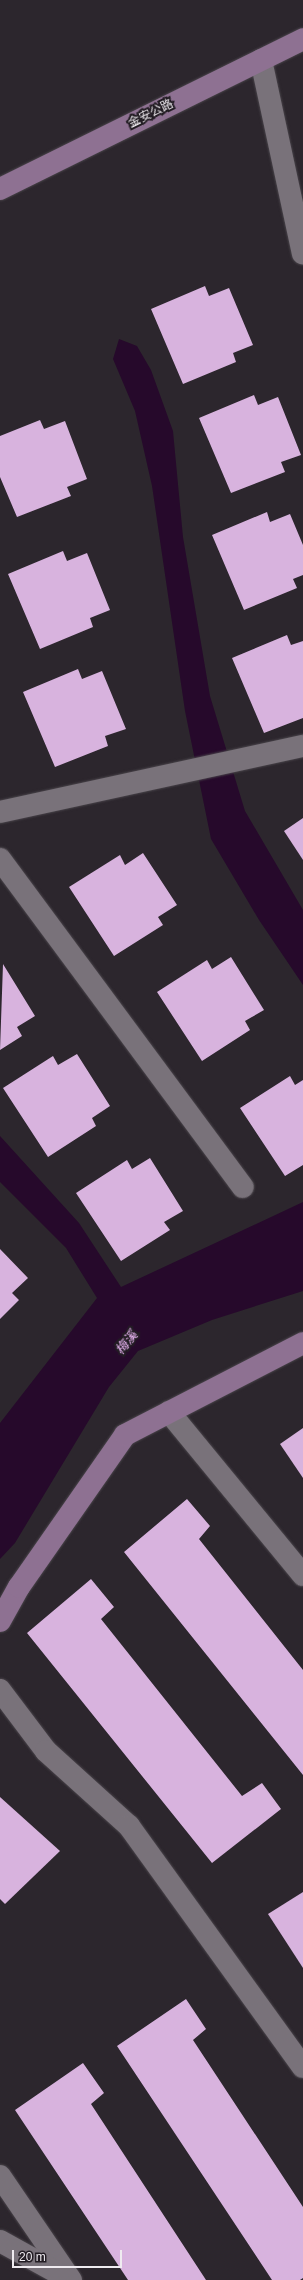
<!DOCTYPE html>
<meta charset="utf-8">
<style>
body{margin:0}
#map{position:relative;width:303px;height:2280px;overflow:hidden;background:#2c262d;font-family:Arial,"Noto Sans SC",sans-serif}
div>[style]{position:absolute}
[style*='--x']{left:calc(var(--x)*1px);top:calc(var(--y)*1px);width:calc(var(--w)*1px);rotate:calc(var(--a)*1deg)}
.water>*{inset:0;background:#26092b}
.building>*{inset:0;background:#d8b3de}
.roads{filter:drop-shadow(0 0 1px #49444a) drop-shadow(0 0 1px #49444a)}
.lane>*{height:22px;margin:-11px;padding:0 11px;transform-origin:11px;border-radius:11px;background:#79727a}
.street>*{height:22px;margin:-11px;padding:0 11px;transform-origin:11px;border-radius:11px;background:#79727a}
.secondary>*{height:22px;margin:-11px;padding:0 11px;transform-origin:11px;border-radius:11px;background:#8e7192}
span{translate:-50% -50%;white-space:nowrap;text-align:center;line-height:1.15;-webkit-text-stroke:4px #221c23;paint-order:stroke}
.street-label{font-size:12px;color:#efebf0}
.water-label{font-size:13px;color:#e9b5f3;font-style:italic}
.scale{position:absolute;left:12px;top:2250px;width:110px;height:18px;box-sizing:border-box;border:2px solid #efebf0;border-top:0;padding-left:5px;font-size:12px;line-height:14px;white-space:nowrap;color:#efebf0;-webkit-text-stroke:3px #221c23;paint-order:stroke}
</style>
<div id="map">
<div class="water">
<i style="clip-path:polygon(119px 339px,137px 346px,151px 370px,173px 431px,183px 537px,210px 696px,245px 811px,303px 910px,303px 985px,259px 920px,211px 839px,185px 711px,152px 486px,135px 411px,113px 359px)"></i>
<i style="clip-path:polygon(0 1136px,79px 1223px,121px 1287px,303px 1202px,303px 1291px,212px 1320px,138px 1351px,109px 1387px,15px 1543px,0 1559px,0 1423px,97px 1298px,66px 1248px,0 1182px)"></i>
</div>
<div class="building">
<i style="clip-path:polygon(205px 286px,209px 296px,229px 288px,253px 345px,233px 353px,236px 362px,183px 384px,151px 309px)"></i>
<i style="clip-path:polygon(254px 395px,258px 405px,278px 397px,301px 455px,281px 462px,285px 472px,231px 493px,199px 418px)"></i>
<i style="clip-path:polygon(40px 420px,44px 429px,65px 421px,87px 479px,67px 487px,71px 496px,17px 517px,0 477px,0 436px)"></i>
<i style="clip-path:polygon(267px 512px,270px 522px,290px 514px,303px 545px,303px 575px,293px 579px,297px 588px,244px 610px,212px 535px)"></i>
<i style="clip-path:polygon(63px 551px,67px 561px,87px 553px,110px 610px,90px 618px,93px 627px,40px 649px,8px 574px)"></i>
<i style="clip-path:polygon(287px 635px,291px 645px,303px 641px,303px 718px,264px 733px,232px 658px)"></i>
<i style="clip-path:polygon(78px 669px,82px 679px,102px 671px,126px 729px,105px 736px,108px 746px,55px 767px,23px 692px)"></i>
<i style="clip-path:polygon(303px 818px,303px 860px,284px 831px)"></i>
<i style="clip-path:polygon(143px 853px,177px 905px,158px 917px,163px 925px,114px 956px,69px 887px,120px 855px,125px 865px)"></i>
<i style="clip-path:polygon(231px 957px,264px 1010px,245px 1021px,250px 1030px,202px 1061px,157px 992px,207px 960px,212px 969px)"></i>
<i style="clip-path:polygon(3px 964px,35px 1016px,17px 1027px,22px 1036px,0 1050px)"></i>
<i style="clip-path:polygon(77px 1054px,110px 1106px,92px 1118px,96px 1126px,48px 1157px,3px 1088px,53px 1056px,58px 1065px)"></i>
<i style="clip-path:polygon(290px 1076px,295px 1085px,303px 1080px,303px 1165px,285px 1176px,240px 1108px)"></i>
<i style="clip-path:polygon(150px 1158px,183px 1211px,164px 1222px,170px 1230px,121px 1261px,76px 1193px,127px 1160px,132px 1169px)"></i>
<i style="clip-path:polygon(0 1249px,28px 1278px,12px 1293px,19px 1300px,0 1319px)"></i>
<i style="clip-path:polygon(303px 1428px,303px 1478px,280px 1444px)"></i>
<i style="clip-path:polygon(187px 1499px,210px 1526px,199px 1539px,303px 1670px,303px 1775px,124px 1552px)"></i>
<i style="clip-path:polygon(91px 1579px,114px 1607px,101px 1619px,242px 1796px,262px 1783px,281px 1809px,212px 1863px,27px 1633px)"></i>
<i style="clip-path:polygon(0 1797px,60px 1851px,5px 1904px,0 1899px)"></i>
<i style="clip-path:polygon(303px 1892px,303px 1968px,268px 1914px)"></i>
<i style="clip-path:polygon(186px 1999px,206px 2029px,193px 2040px,303px 2207px,303px 2278px,300px 2280px,272px 2280px,117px 2046px)"></i>
<i style="clip-path:polygon(83px 2063px,104px 2093px,91px 2104px,206px 2280px,128px 2280px,15px 2110px)"></i>
</div>
<div class="roads">
<div class="lane">
<i style="--x:0;--y:859;--w:408;--a:53.5"></i>
<i style="--x:0;--y:2176;--w:126;--a:55.7"></i>
<i style="--x:0;--y:2241;--w:77;--a:28.9"></i>
</div>
<div class="street">
<i style="--x:261;--y:60;--w:198;--a:77.8"></i>
<i style="--x:0;--y:812;--w:310;--a:-12.3"></i>
<i style="--x:169;--y:1412;--w:211;--a:50.6"></i>
<i style="--x:0;--y:1690;--w:76;--a:53"></i>
<i style="--x:46;--y:1751;--w:112;--a:42.1"></i>
<i style="--x:129;--y:1826;--w:297;--a:54.2"></i>
</div>
<div class="secondary">
<i style="--x:0;--y:189;--w:338;--a:-26.3"></i>
<i style="--x:0;--y:1621;--w:39;--a:-61"></i>
<i style="--x:19;--y:1587;--w:185;--a:-55.1"></i>
<i style="--x:125;--y:1435;--w:200;--a:-27.3"></i>
</div>
</div>
<div class="street-label">
<span style="left:151px;top:114px;rotate:-26deg">金安公路</span>
</div>
<div class="water-label">
<span style="left:127px;top:1343px;rotate:-51deg">梅溪</span>
</div>
<div class="scale">20 m</div>
</div>
